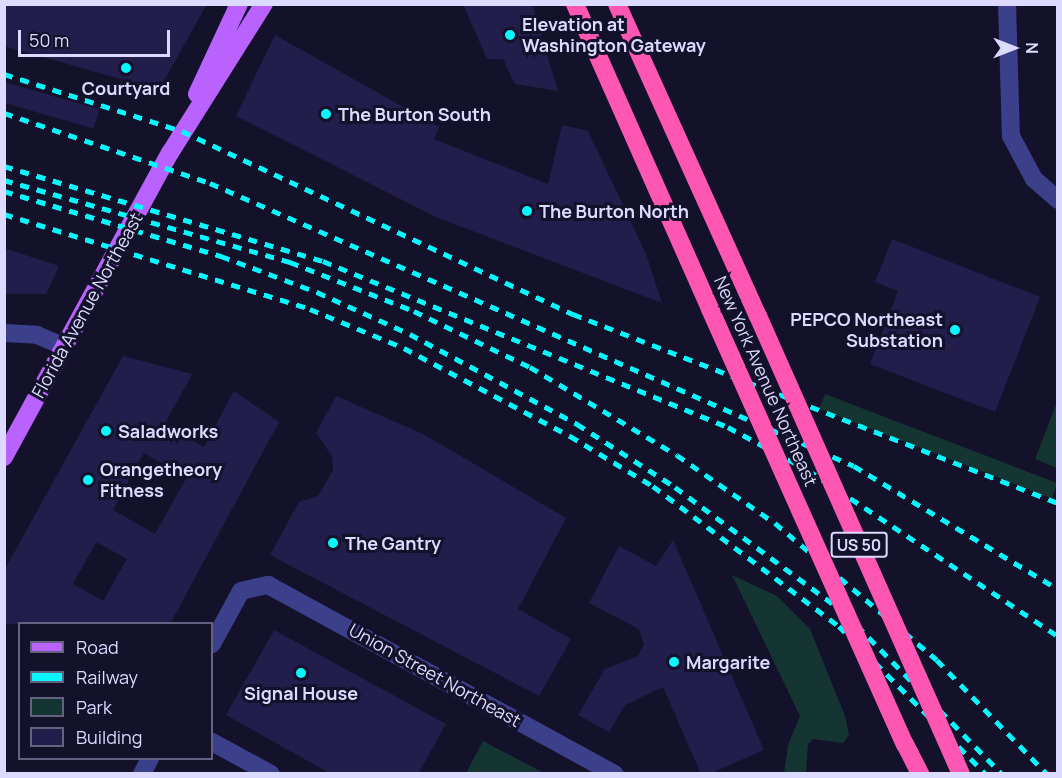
<!DOCTYPE html>
<style>
body{margin:0}
#map{position:relative;width:1062px;height:778px;overflow:hidden;background:#14112b;font-family:Manrope,sans-serif}
div>[style]{position:absolute}
[style*='--x']{left:calc(var(--x)*1px);top:calc(var(--y)*1px);width:calc(var(--w)*1px);rotate:calc(var(--a)*1deg)}
.green>*{inset:0;background:#143531;transform-origin:0 0}
.building>*{inset:0;background:#231d4c;transform-origin:0 0}
.minor>*{height:18px;margin:-9px;padding:0 9px;transform-origin:9px;border-radius:9px;background:#3c3f89}
.major>*{height:18px;margin:-9px;padding:0 9px;transform-origin:9px;border-radius:9px;background:#b962fe}
.highway>*{height:18px;margin:-9px;padding:0 9px;transform-origin:9px;border-radius:9px;background:#fe56b3}
.rail>*{height:4.5px;margin-top:-2.25px;transform-origin:0;background:repeating-linear-gradient(90deg,#08f7fe 0 9px,transparent 0 17px)}
.highway-bridge>*{height:18px;margin:-9px;padding:0 9px;transform-origin:9px;border-radius:9px;background:#fe56b3}
.dots>*{width:16px;height:16px;translate:-50% -50%;box-sizing:border-box;border:3px solid #14112b;border-radius:50%}
span{translate:-50% -50%;white-space:nowrap;text-align:center;line-height:1.15;-webkit-text-stroke:6px #14112b;paint-order:stroke}
.shield-label span{padding:2px 4px;background:#14112b;border:2px solid;border-radius:4px;-webkit-text-stroke-width:0}
.shield-label{font-size:16px;color:#dcdbff;font-weight:700}
.poi-label{font-size:18px;color:#dcdbff;font-weight:700}
.left{translate:0 -50%;text-align:left}
.right{translate:-100% -50%;text-align:right}
.street-label{font-size:18px;color:#dcdbff}
.frame{position:absolute;inset:0;border:6px solid #dcdbff;pointer-events:none}
.legend{position:absolute;left:18px;top:622px;width:195px;height:138px;box-sizing:border-box;background:#14112b;border:2px solid #646280;margin:0;padding:8px 10px;list-style:none;font-size:18px;color:#dcdbff}
.legend li{display:flex;align-items:center;gap:12px;height:30px}
.legend b{width:30px;border:2px solid #646280}
.north{position:absolute;left:984px;top:18px;width:60px;height:60px;-webkit-text-stroke:4px #14112b;paint-order:stroke;rotate:90deg;font-size:16px;font-weight:700;line-height:24px;text-align:center;color:#dcdbff}
.north::after{content:'';display:block;margin:auto;width:21px;height:27px;background:#dcdbff;clip-path:polygon(50% 0,100% 100%,50% 72%,0 100%)}
.scale{position:absolute;left:18px;top:30px;width:152px;height:27px;box-sizing:border-box;border:3px solid #dcdbff;border-top:0;padding-left:8px;font-size:18px;line-height:21px;white-space:nowrap;color:#dcdbff;-webkit-text-stroke:4px #14112b;paint-order:stroke}
</style>
<div id="map">
<div class="green">
<i style="left:825px;top:394px;width:249px;height:16px;rotate:21deg"></i>
<i style="clip-path:polygon(1057px 402px,1057px 468px,1035px 459px)"></i>
<i style="clip-path:polygon(732px 575px,777px 596px,810px 629px,845px 716px,849px 735px,843px 743px,813px 739px,808px 744px,806px 773px,784px 773px,788px 745px,800px 716px)"></i>
<i style="clip-path:polygon(483px 741px,544px 773px,466px 773px)"></i>
</div>
<div class="building">
<i style="clip-path:polygon(4px 4px,207px 4px,159px 90px,4px 46px)"></i>
<i style="clip-path:polygon(463px 4px,532px 4px,558px 91px,515px 84px,503px 59px,487px 59px)"></i>
<i style="clip-path:polygon(275px 35px,439px 127px,434px 139px,548px 184px,562px 125px,588px 131px,646px 254px,662px 303px,436px 217px,236px 116px)"></i>
<i style="left:4px;top:82px;width:99px;height:20px;rotate:16deg"></i>
<i style="clip-path:polygon(892px 239px,1040px 297px,995px 412px,870px 364px,898px 291px,875px 282px)"></i>
<i style="clip-path:polygon(4px 248px,59px 266px,46px 294px,4px 294px)"></i>
<i style="clip-path:polygon(evenodd,123px 356px,192px 374px,165px 424px,204px 447px,234px 391px,279px 422px,170px 624px,4px 624px,4px 571px,123px 356px,144px 453px,187px 477px,155px 534px,113px 510px,144px 453px,123px 356px,96px 542px,127px 559px,103px 601px,73px 584px,96px 542px)"></i>
<i style="clip-path:polygon(336px 396px,423px 434px,566px 518px,518px 609px,571px 639px,539px 696px,270px 555px,299px 502px,318px 496px,333px 470px,332px 456px,316px 433px)"></i>
<i style="clip-path:polygon(673px 540px,764px 750px,709px 774px,701px 774px,663px 687px,625px 705px,609px 732px,578px 715px,605px 669px,638px 656px,644px 644px,639px 629px,589px 603px,619px 546px,656px 566px)"></i>
<i style="clip-path:polygon(274px 630px,446px 724px,418px 774px,331px 774px,226px 715px)"></i>
</div>
<div class="minor">
<i style="--x:1007;--y:4;--w:132;--a:88.3"></i>
<i style="--x:1011;--y:136;--w:49;--a:61.9"></i>
<i style="--x:1034;--y:179;--w:32;--a:41"></i>
<i style="--x:4;--y:333;--w:33;--a:3"></i>
<i style="--x:37;--y:335;--w:28;--a:23"></i>
<i style="--x:212;--y:644;--w:60;--a:-61.3"></i>
<i style="--x:241;--y:591;--w:28;--a:-13"></i>
<i style="--x:268;--y:585;--w:395;--a:28.6"></i>
<i style="--x:212;--y:742;--w:67;--a:28.5"></i>
<i style="--x:142;--y:774;--w:18;--a:-63"></i>
</div>
<div class="major">
<i style="--x:197;--y:94;--w:99;--a:-65"></i>
<i style="--x:4;--y:457;--w:346;--a:-61.4"></i>
<i style="--x:170;--y:153;--w:176;--a:-57.8"></i>
</div>
<div class="highway">
<i style="--x:575;--y:4;--w:334;--a:66.1"></i>
<i style="--x:617;--y:4;--w:342;--a:65.7"></i>
<i style="--x:905;--y:744;--w:34;--a:63"></i>
</div>
<div class="rail">
<i style="--x:4;--y:74;--w:187;--a:17.8"></i>
<i style="--x:182;--y:131;--w:432;--a:25.1"></i>
<i style="--x:573;--y:314;--w:521;--a:21.29"></i>
<i style="--x:4;--y:113;--w:218;--a:18.8"></i>
<i style="--x:210;--y:183;--w:703;--a:23.72"></i>
<i style="--x:854;--y:466;--w:238;--a:31.1"></i>
<i style="--x:4;--y:166;--w:333;--a:16.6"></i>
<i style="--x:323;--y:261;--w:438;--a:22.3"></i>
<i style="--x:728;--y:427;--w:91;--a:28.3"></i>
<i style="--x:808;--y:470;--w:300;--a:33.6"></i>
<i style="--x:4;--y:180;--w:298;--a:16"></i>
<i style="--x:290;--y:262;--w:133;--a:21.6"></i>
<i style="--x:414;--y:311;--w:129;--a:25.8"></i>
<i style="--x:530;--y:367;--w:171;--a:30.9"></i>
<i style="--x:677;--y:455;--w:119;--a:34.8"></i>
<i style="--x:775;--y:523;--w:212;--a:40.2"></i>
<i style="--x:937;--y:660;--w:158;--a:46"></i>
<i style="--x:4;--y:191;--w:227;--a:16.7"></i>
<i style="--x:221;--y:256;--w:103;--a:20.6"></i>
<i style="--x:317;--y:292;--w:102;--a:24.3"></i>
<i style="--x:410;--y:334;--w:190;--a:28.3"></i>
<i style="--x:577;--y:424;--w:117;--a:32.7"></i>
<i style="--x:675;--y:487;--w:212;--a:36.5"></i>
<i style="--x:845;--y:613;--w:225;--a:45.7"></i>
<i style="--x:4;--y:214;--w:320;--a:17.2"></i>
<i style="--x:310;--y:309;--w:102;--a:22.5"></i>
<i style="--x:404;--y:348;--w:188;--a:27.9"></i>
<i style="--x:570;--y:436;--w:97;--a:31.1"></i>
<i style="--x:653;--y:486;--w:233;--a:37"></i>
<i style="--x:839;--y:626;--w:209;--a:45.2"></i>
</div>
<div class="highway-bridge">
<i style="--x:710;--y:309;--w:477;--a:65.9"></i>
<i style="--x:758;--y:316;--w:501;--a:66.1"></i>
</div>
<div class="dots">
<i style="left:510px;top:35px;background:#08f7fe"></i>
<i style="left:126px;top:68px;background:#08f7fe"></i>
<i style="left:326px;top:114px;background:#08f7fe"></i>
<i style="left:527px;top:211px;background:#08f7fe"></i>
<i style="left:955px;top:330px;background:#08f7fe"></i>
<i style="left:106px;top:431px;background:#08f7fe"></i>
<i style="left:88px;top:480px;background:#08f7fe"></i>
<i style="left:333px;top:543px;background:#08f7fe"></i>
<i style="left:674px;top:662px;background:#08f7fe"></i>
<i style="left:301px;top:673px;background:#08f7fe"></i>
</div>
<div class="shield-label">
<span style="left:859px;top:545px">US 50</span>
</div>
<div class="poi-label">
<span class="left" style="left:522px;top:35px">Elevation at<br>Washington Gateway</span>
<span style="left:126px;top:88px">Courtyard</span>
<span class="left" style="left:338px;top:114px">The Burton South</span>
<span class="left" style="left:539px;top:211px">The Burton North</span>
<span class="right" style="left:943px;top:330px">PEPCO Northeast<br>Substation</span>
<span class="left" style="left:118px;top:431px">Saladworks</span>
<span class="left" style="left:100px;top:480px">Orangetheory<br>Fitness</span>
<span class="left" style="left:345px;top:543px">The Gantry</span>
<span class="left" style="left:686px;top:662px">Margarite</span>
<span style="left:301px;top:693px">Signal House</span>
</div>
<div class="street-label">
<span style="left:87px;top:305px;rotate:-61deg">Florida Avenue Northeast</span>
<span style="left:766px;top:381px;rotate:66deg">New York Avenue Northeast</span>
<span style="left:435px;top:675px;rotate:29deg">Union Street Northeast</span>
</div>
<div class="frame"></div>
<ul class="legend">
<li><b style="height:8px;background:#b962fe"></b>Road</li>
<li><b style="height:8px;background:#08f7fe"></b>Railway</li>
<li><b style="height:16px;background:#143531"></b>Park</li>
<li><b style="height:16px;background:#231d4c"></b>Building</li>
</ul>
<div class="north">N</div>
<div class="scale">50 m</div>
</div>
